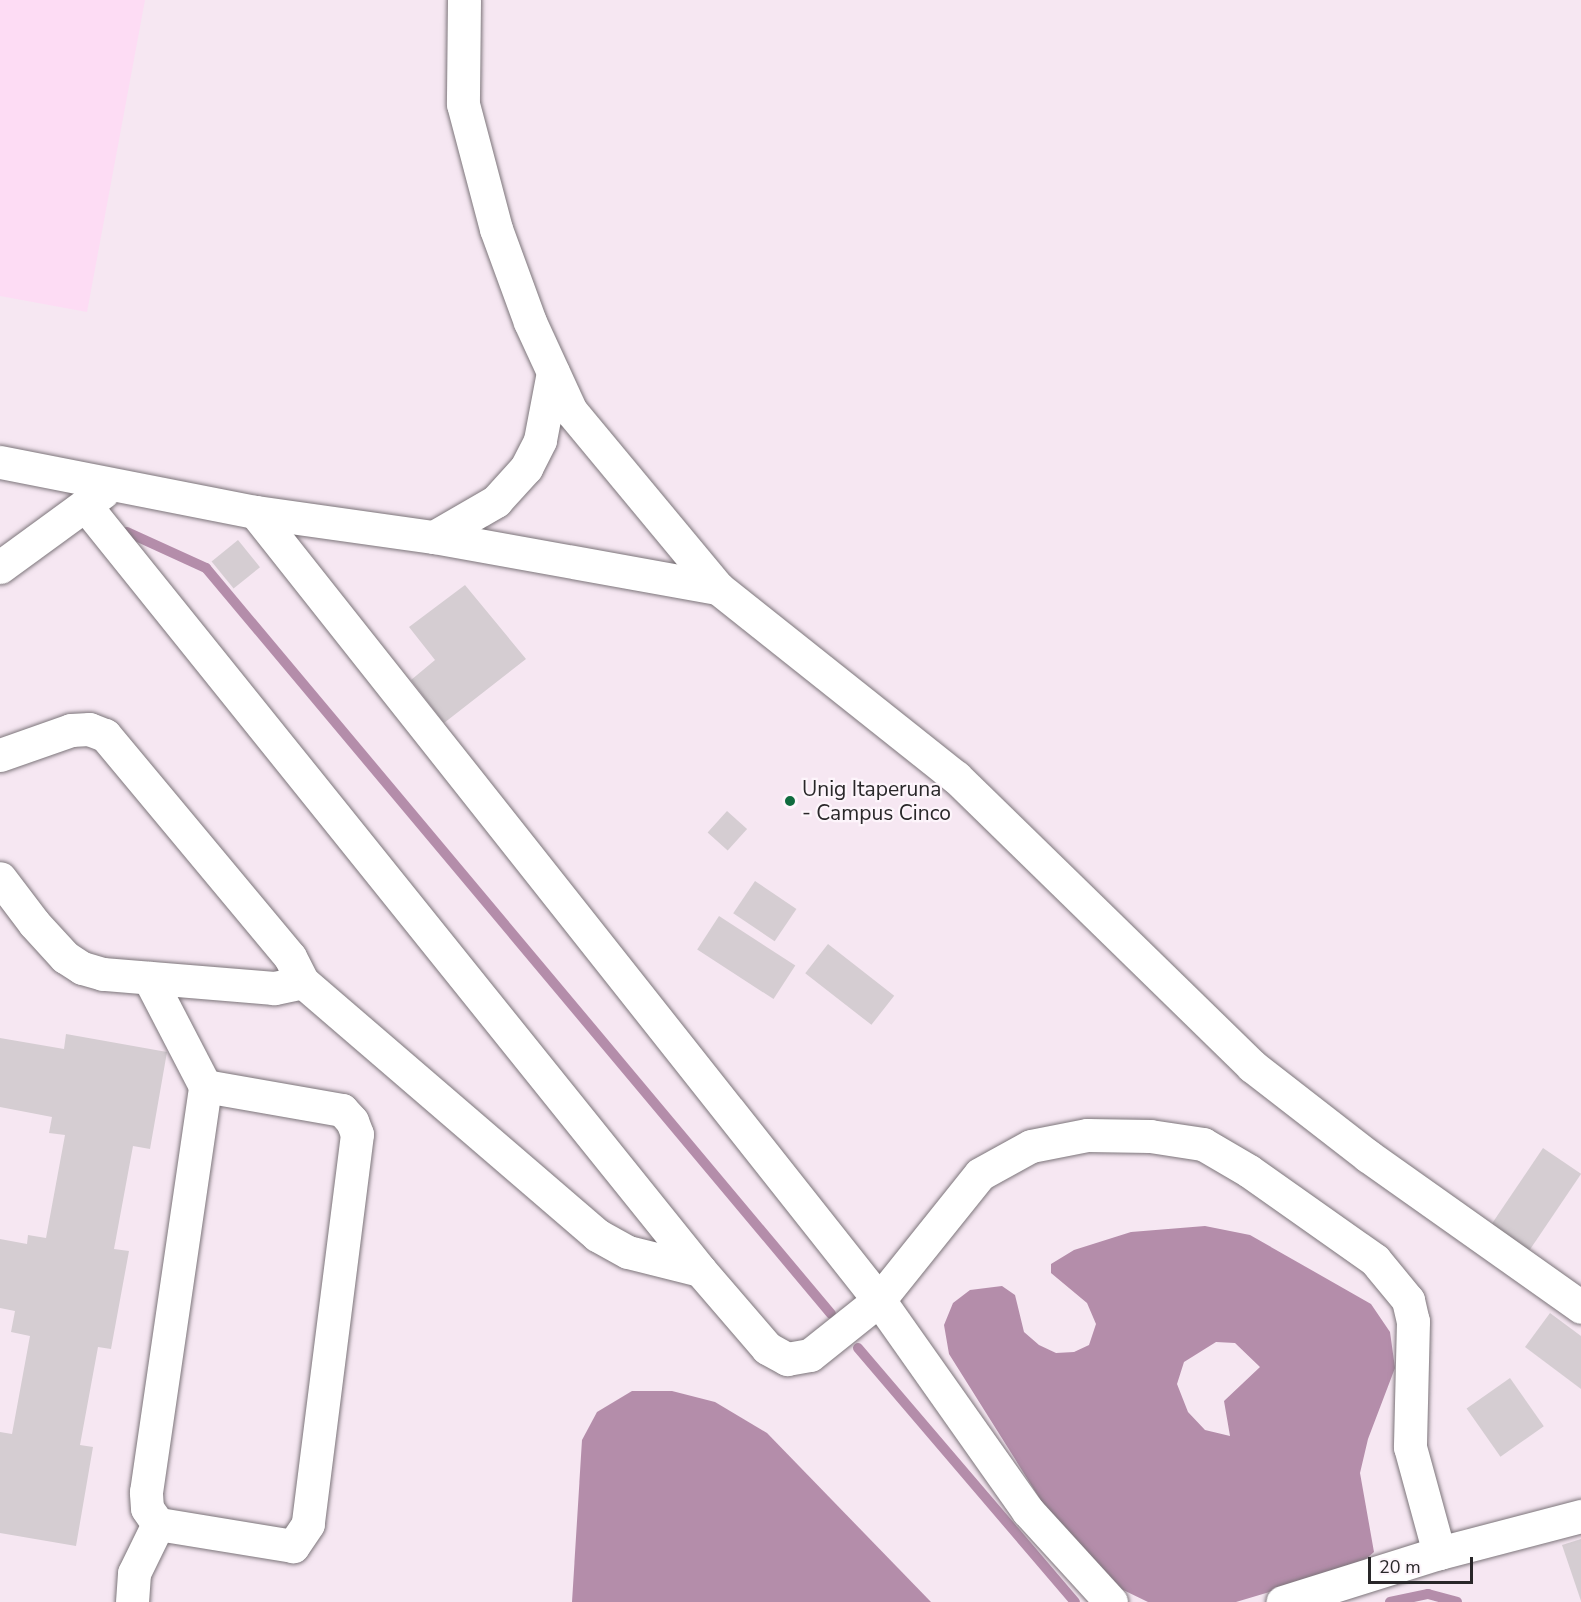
<!DOCTYPE html>
<style>
body{margin:0}
#map{position:relative;width:1581px;height:1602px;overflow:hidden;background:#fdf5fb;font-family:"Nunito Sans",sans-serif}
div>[style]{position:absolute}
[style*='--x']{left:calc(var(--x)*1px);top:calc(var(--y)*1px);width:calc(var(--w)*1px);rotate:calc(var(--a)*1deg)}
.built>*{inset:0;background:#f6e7f2;transform-origin:0 0}
.green>*{inset:0;background:#fddcf4}
.water>*{inset:0;background:#b48daa}
.stream>*{height:10px;margin:-5px;padding:0 5px;transform-origin:5px;border-radius:5px;background:#b48daa}
.building>*{inset:0;background:#d5cdd2;transform-origin:0 0}
.roads{filter:drop-shadow(0 0 2px #7c757a) drop-shadow(0 0 2px #7c757a)}
.minor>*{height:33px;margin:-16.5px;padding:0 16.5px;transform-origin:16.5px;border-radius:16.5px;background:#fff}
.dots>*{width:16px;height:16px;translate:-50% -50%;box-sizing:border-box;border:3px solid #fdf5fb;border-radius:50%}
span{translate:-50% -50%;white-space:nowrap;text-align:center;line-height:1.15;-webkit-text-stroke:4.5px #fdf5fb;paint-order:stroke}
.poi-label{font-size:21px;color:#292729}
.left{translate:0 -50%;text-align:left}
.scale{position:absolute;left:1368px;top:1557px;width:105px;height:27px;box-sizing:border-box;border:3px solid #292729;border-top:0;padding-left:8px;font-size:18px;line-height:21px;white-space:nowrap;color:#292729;-webkit-text-stroke:4px #fdf5fb;paint-order:stroke}
</style>
<div id="map">
<div class="built">
<i style="left:0;top:0;width:1581px;height:1602px"></i>
</div>
<div class="green">
<i style="clip-path:polygon(0 0,145px 0,87px 312px,0 296px)"></i>
</div>
<div class="water">
<i style="clip-path:polygon(evenodd,1205px 1226px,1250px 1235px,1371px 1304px,1390px 1332px,1395px 1368px,1368px 1439px,1360px 1473px,1374px 1552px,1359px 1565px,1236px 1602px,1148px 1602px,1117px 1587px,1052px 1518px,949px 1354px,944px 1325px,953px 1303px,970px 1290px,1002px 1286px,1015px 1295px,1024px 1332px,1039px 1345px,1056px 1353px,1074px 1352px,1089px 1345px,1096px 1324px,1087px 1303px,1051px 1273px,1051px 1264px,1074px 1250px,1131px 1232px,1205px 1226px,1216px 1342px,1235px 1343px,1260px 1367px,1224px 1401px,1230px 1436px,1205px 1430px,1188px 1412px,1177px 1384px,1184px 1362px,1216px 1342px)"></i>
<i style="clip-path:polygon(632px 1391px,672px 1391px,715px 1402px,767px 1433px,931px 1602px,572px 1602px,582px 1440px,597px 1412px)"></i>
</div>
<div class="stream">
<i style="--x:127;--y:532;--w:87;--a:24.5"></i>
<i style="--x:206;--y:568;--w:973;--a:50.04"></i>
<i style="--x:858;--y:1348;--w:334;--a:49.5"></i>
<i style="--x:1390;--y:1602;--w:39;--a:-12"></i>
<i style="--x:1428;--y:1594;--w:30;--a:15"></i>
</div>
<div class="building">
<i style="left:238px;top:540px;width:35px;height:34px;rotate:51deg"></i>
<i style="clip-path:polygon(465px 585px,526px 659px,444px 723px,411px 680px,435px 660px,409px 627px)"></i>
<i style="left:727px;top:811px;width:27px;height:29px;rotate:42deg"></i>
<i style="left:755px;top:881px;width:50px;height:39px;rotate:34deg"></i>
<i style="left:719px;top:916px;width:91px;height:40px;rotate:33deg"></i>
<i style="left:828px;top:944px;width:84px;height:37px;rotate:38deg"></i>
<i style="clip-path:polygon(66px 1034px,167px 1052px,150px 1149px,133px 1146px,114px 1249px,129px 1251px,111px 1349px,98px 1347px,80px 1445px,93px 1447px,76px 1546px,0 1533px,0 1432px,12px 1434px,30px 1336px,11px 1332px,15px 1311px,0 1308px,0 1239px,27px 1244px,28px 1235px,46px 1238px,65px 1135px,49px 1133px,52px 1117px,0 1107px,0 1038px,64px 1049px)"></i>
<i style="left:1543px;top:1148px;width:46px;height:96px;rotate:34deg"></i>
<i style="clip-path:polygon(1550px 1313px,1581px 1336px,1581px 1389px,1525px 1347px)"></i>
<i style="left:1510px;top:1378px;width:59px;height:53px;rotate:55deg"></i>
<i style="clip-path:polygon(1581px 1539px,1581px 1601px,1562px 1545px)"></i>
</div>
<div class="roads">
<div class="minor">
<i style="--x:464;--y:0;--w:104;--a:90.6"></i>
<i style="--x:463;--y:104;--w:129;--a:75.2"></i>
<i style="--x:496;--y:229;--w:99;--a:69.9"></i>
<i style="--x:530;--y:322;--w:98;--a:65.3"></i>
<i style="--x:571;--y:411;--w:230;--a:50.3"></i>
<i style="--x:718;--y:588;--w:304;--a:38.5"></i>
<i style="--x:956;--y:777;--w:414;--a:44.3"></i>
<i style="--x:1252;--y:1066;--w:147;--a:37.8"></i>
<i style="--x:1368;--y:1156;--w:261;--a:35.3"></i>
<i style="--x:0;--y:462;--w:260;--a:11.1"></i>
<i style="--x:255;--y:512;--w:181;--a:8"></i>
<i style="--x:434;--y:537;--w:289;--a:10.2"></i>
<i style="--x:85;--y:505;--w:982;--a:51.2"></i>
<i style="--x:700;--y:1270;--w:103;--a:49.3"></i>
<i style="--x:767;--y:1348;--w:23;--a:29"></i>
<i style="--x:787;--y:1359;--w:23;--a:-10"></i>
<i style="--x:810;--y:1355;--w:88;--a:-38.6"></i>
<i style="--x:879;--y:1300;--w:161;--a:-51.3"></i>
<i style="--x:980;--y:1174;--w:58;--a:-28.8"></i>
<i style="--x:1031;--y:1146;--w:57;--a:-11.1"></i>
<i style="--x:1087;--y:1135;--w:63;--a:0.9"></i>
<i style="--x:1150;--y:1136;--w:54;--a:8.6"></i>
<i style="--x:1203;--y:1144;--w:53;--a:30.4"></i>
<i style="--x:1249;--y:1171;--w:154;--a:35.2"></i>
<i style="--x:1375;--y:1260;--w:52;--a:50.5"></i>
<i style="--x:1408;--y:1300;--w:22;--a:77"></i>
<i style="--x:1413;--y:1321;--w:126;--a:91.4"></i>
<i style="--x:1410;--y:1447;--w:110;--a:74.7"></i>
<i style="--x:1439;--y:1553;--w:164;--a:162.6"></i>
<i style="--x:255;--y:512;--w:1005;--a:51.63"></i>
<i style="--x:879;--y:1300;--w:258;--a:54.8"></i>
<i style="--x:1028;--y:1511;--w:123;--a:47.6"></i>
<i style="--x:434;--y:537;--w:72;--a:-30.1"></i>
<i style="--x:496;--y:501;--w:45;--a:-47.7"></i>
<i style="--x:526;--y:468;--w:31;--a:-63"></i>
<i style="--x:540;--y:440;--w:69;--a:-79.2"></i>
<i style="--x:0;--y:567;--w:127;--a:-36.1"></i>
<i style="--x:0;--y:755;--w:75;--a:-19.4"></i>
<i style="--x:71;--y:730;--w:18;--a:-3"></i>
<i style="--x:89;--y:729;--w:17;--a:21"></i>
<i style="--x:105;--y:735;--w:289;--a:50.2"></i>
<i style="--x:290;--y:957;--w:28;--a:63"></i>
<i style="--x:303;--y:982;--w:30;--a:168"></i>
<i style="--x:274;--y:988;--w:172;--a:-175.3"></i>
<i style="--x:103;--y:974;--w:22;--a:-164"></i>
<i style="--x:82;--y:968;--w:20;--a:-147"></i>
<i style="--x:65;--y:957;--w:46;--a:-132.4"></i>
<i style="--x:34;--y:923;--w:56;--a:-127.1"></i>
<i style="--x:149;--y:978;--w:122;--a:62.6"></i>
<i style="--x:303;--y:982;--w:388;--a:40.7"></i>
<i style="--x:597;--y:1235;--w:35;--a:29"></i>
<i style="--x:628;--y:1252;--w:74;--a:14"></i>
<i style="--x:205;--y:1086;--w:139;--a:9.9"></i>
<i style="--x:342;--y:1110;--w:15;--a:48"></i>
<i style="--x:352;--y:1121;--w:14;--a:69"></i>
<i style="--x:357;--y:1134;--w:393;--a:97.2"></i>
<i style="--x:308;--y:1524;--w:27;--a:124"></i>
<i style="--x:293;--y:1546;--w:137;--a:-170.7"></i>
<i style="--x:158;--y:1524;--w:19;--a:-125"></i>
<i style="--x:147;--y:1508;--w:16;--a:-94"></i>
<i style="--x:146;--y:1492;--w:410;--a:-81.7"></i>
<i style="--x:1439;--y:1553;--w:147;--a:-14.6"></i>
<i style="--x:132;--y:1602;--w:29;--a:-86"></i>
<i style="--x:134;--y:1573;--w:55;--a:-63.9"></i>
</div>
</div>
<div class="dots">
<i style="left:790px;top:801px;background:#0f6b3e"></i>
</div>
<div class="poi-label">
<span class="left" style="left:802px;top:801px">Unig Itaperuna<br>- Campus Cinco</span>
</div>
<div class="scale">20 m</div>
</div>
